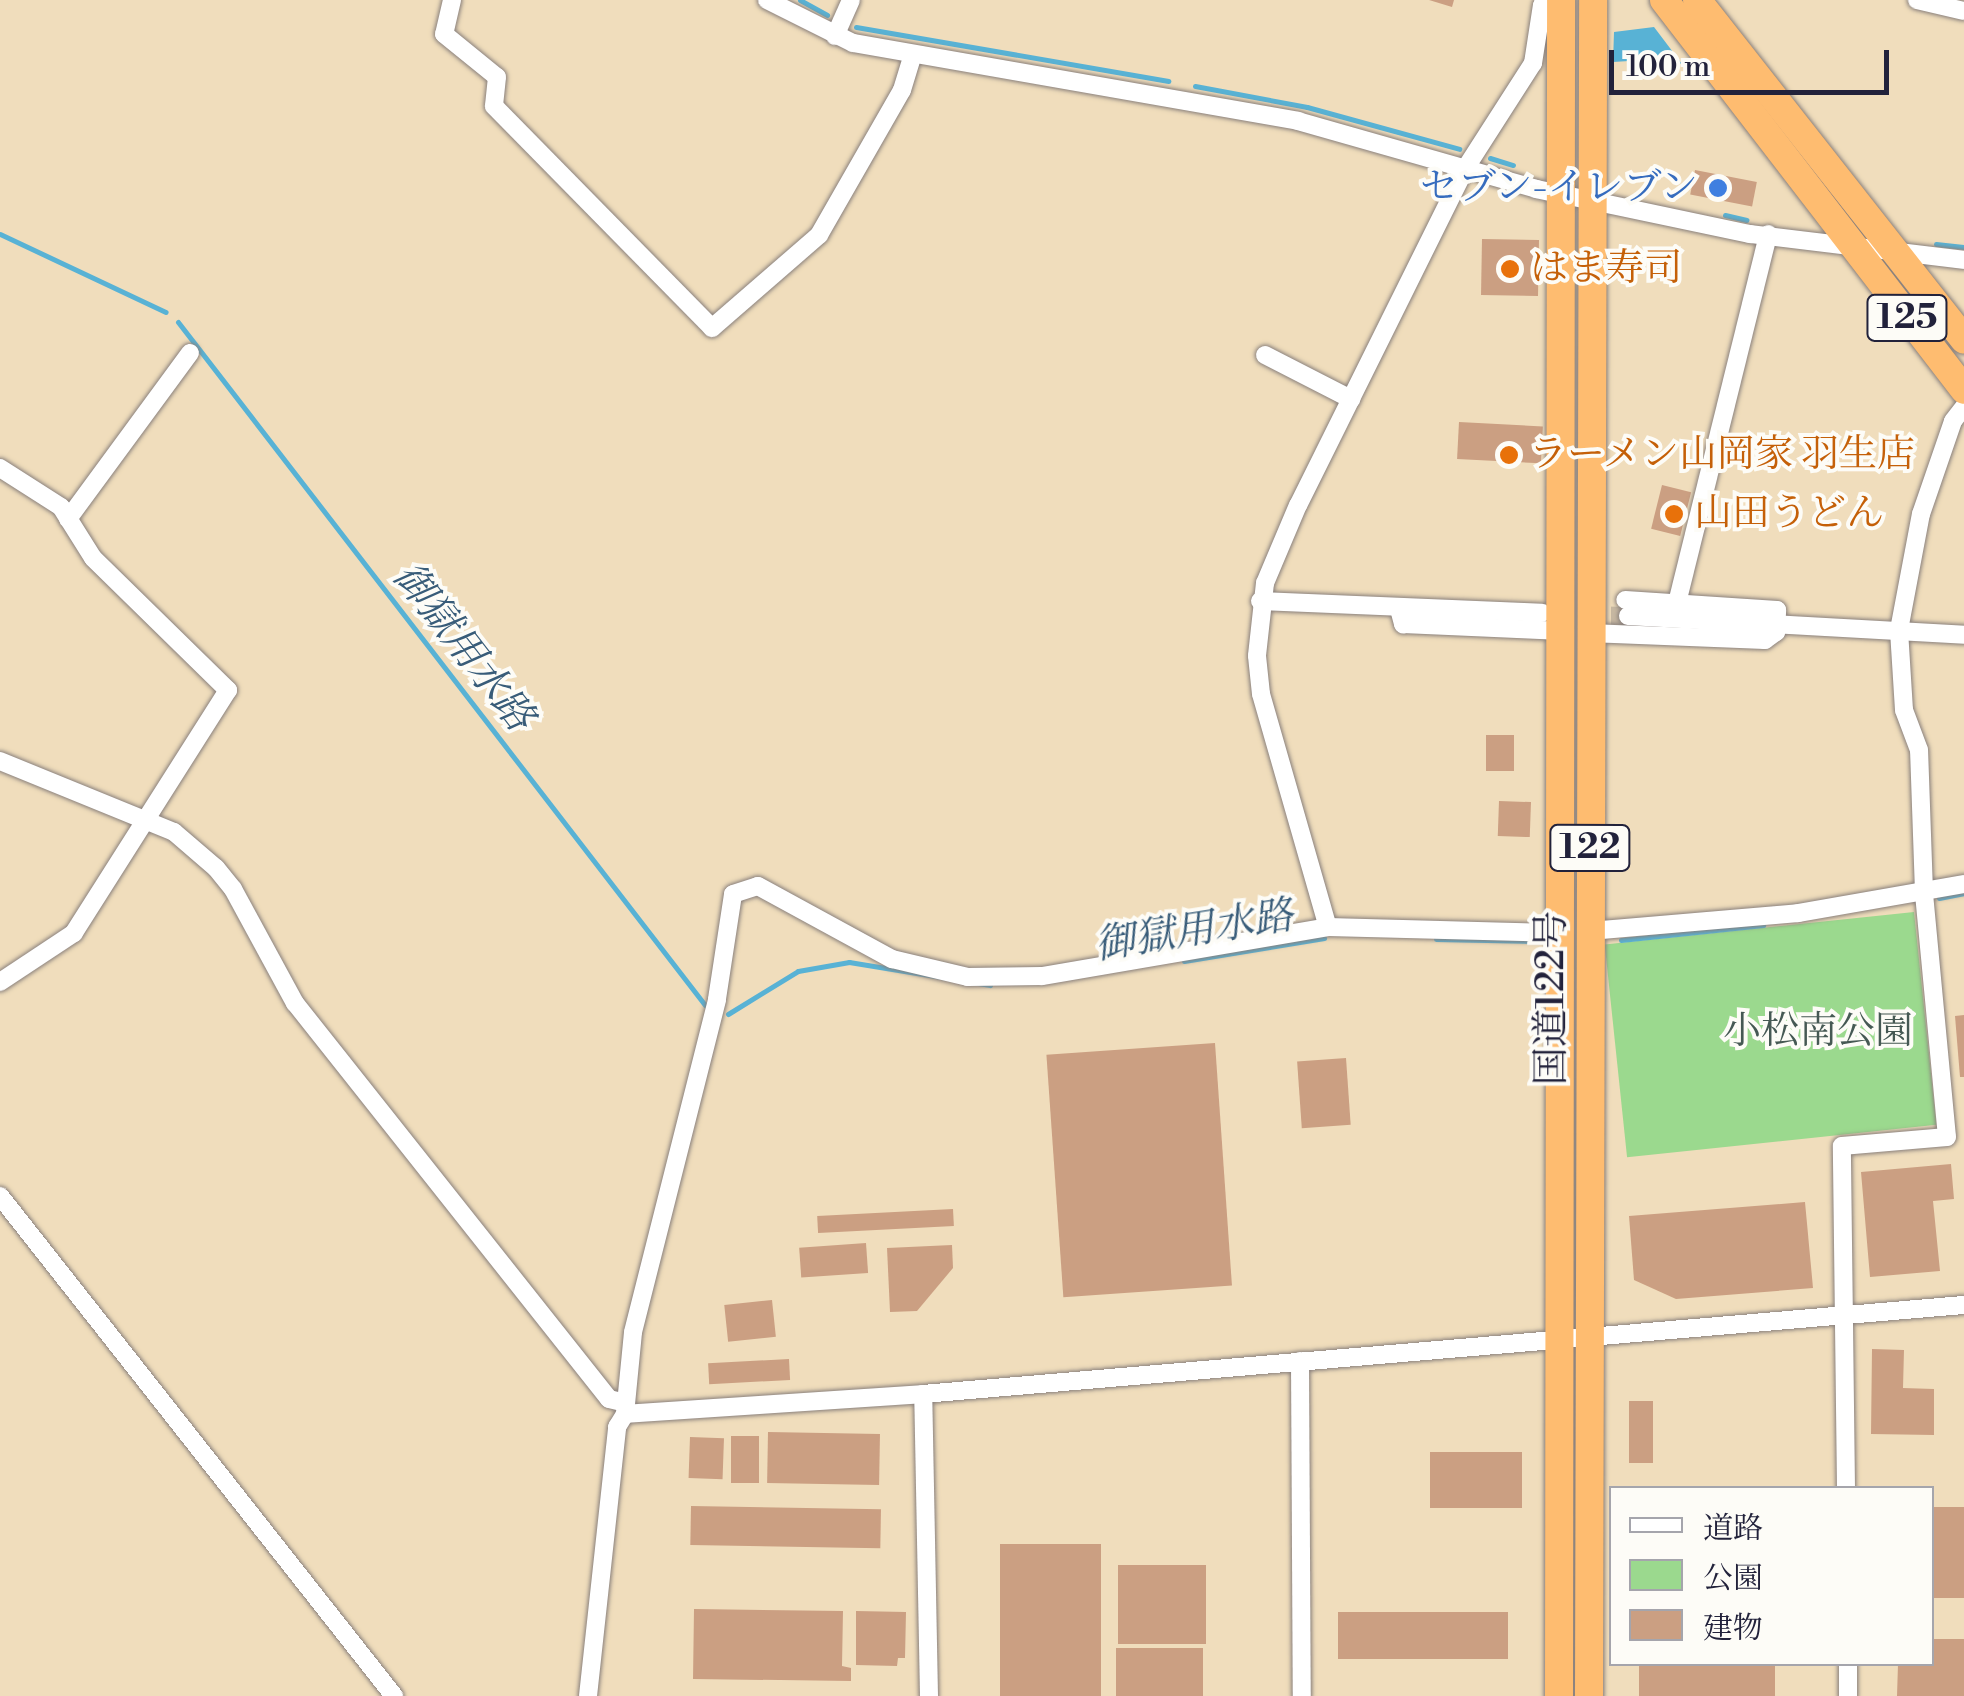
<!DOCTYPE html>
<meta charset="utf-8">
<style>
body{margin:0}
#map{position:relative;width:1964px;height:1696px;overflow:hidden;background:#f0ddbc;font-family:"Libre Bodoni","Noto Serif JP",serif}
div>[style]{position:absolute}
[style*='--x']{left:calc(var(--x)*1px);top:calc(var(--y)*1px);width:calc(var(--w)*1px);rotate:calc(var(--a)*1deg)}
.green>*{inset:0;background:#9bd98e;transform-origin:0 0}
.water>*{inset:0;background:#58b2d5}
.stream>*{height:5px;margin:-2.5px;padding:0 2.5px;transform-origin:2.5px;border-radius:2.5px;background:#58b2d5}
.building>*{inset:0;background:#cb9f82;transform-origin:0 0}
.minor-tunnel>*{height:18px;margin-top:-9px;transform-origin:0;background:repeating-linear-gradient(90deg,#c7b8a2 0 18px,transparent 0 27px)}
.roads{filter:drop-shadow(0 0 2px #89807c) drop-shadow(0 0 2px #89807c)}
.minor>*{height:18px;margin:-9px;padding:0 9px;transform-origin:9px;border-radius:9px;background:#fff}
.highway>*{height:28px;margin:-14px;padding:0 14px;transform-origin:14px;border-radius:14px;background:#febc70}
.dots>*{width:28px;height:28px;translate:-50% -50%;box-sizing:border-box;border:5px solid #fdfcf7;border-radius:50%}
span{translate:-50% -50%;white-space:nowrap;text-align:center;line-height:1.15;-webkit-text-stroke:8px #fdfcf7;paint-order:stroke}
.shield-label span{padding:2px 8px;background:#fdfcf7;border:2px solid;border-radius:8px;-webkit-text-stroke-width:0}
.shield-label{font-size:35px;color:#22223b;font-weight:700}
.shop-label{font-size:38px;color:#366cbe}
.right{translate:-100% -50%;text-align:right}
.food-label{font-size:38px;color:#c56008}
.left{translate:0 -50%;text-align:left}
.street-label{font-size:38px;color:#22223b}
.park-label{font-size:38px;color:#465954}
.water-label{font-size:40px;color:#385c79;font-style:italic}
.legend{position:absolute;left:1609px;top:1486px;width:325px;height:180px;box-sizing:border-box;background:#fdfcf7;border:2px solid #a5a5ac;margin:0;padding:12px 18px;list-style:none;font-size:30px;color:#22223b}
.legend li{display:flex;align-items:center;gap:20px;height:50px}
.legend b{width:50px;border:2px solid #a5a5ac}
.scale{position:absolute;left:1609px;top:50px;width:280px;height:45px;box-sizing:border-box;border:5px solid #22223b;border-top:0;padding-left:12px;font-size:30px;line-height:35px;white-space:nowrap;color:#22223b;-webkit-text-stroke:8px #fdfcf7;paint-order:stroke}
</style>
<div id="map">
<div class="green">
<i style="left:1914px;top:912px;width:214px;height:311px;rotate:84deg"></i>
</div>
<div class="water">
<i style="clip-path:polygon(1654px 27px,1682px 64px,1630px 53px,1629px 61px,1613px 62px,1614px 32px)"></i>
</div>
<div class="stream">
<i style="--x:800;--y:0;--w:31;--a:29"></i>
<i style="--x:856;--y:27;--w:317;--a:9.8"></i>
<i style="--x:1195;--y:86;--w:114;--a:10.6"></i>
<i style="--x:1307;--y:107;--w:158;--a:15.4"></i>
<i style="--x:1490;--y:158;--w:24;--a:17"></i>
<i style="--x:1725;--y:215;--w:22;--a:13"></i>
<i style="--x:0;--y:234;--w:183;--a:25.2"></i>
<i style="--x:1936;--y:244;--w:28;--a:6"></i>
<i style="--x:178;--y:322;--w:863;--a:52.35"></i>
<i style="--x:1939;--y:898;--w:25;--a:-11"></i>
<i style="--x:1436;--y:939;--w:101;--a:1.1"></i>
<i style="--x:1621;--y:940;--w:143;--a:-6"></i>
<i style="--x:1184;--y:961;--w:142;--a:-9.3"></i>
<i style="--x:728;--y:1014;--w:82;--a:-31.6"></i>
<i style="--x:798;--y:971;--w:52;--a:-10"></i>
<i style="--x:849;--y:962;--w:143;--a:9.3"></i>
</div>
<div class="building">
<i style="clip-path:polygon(1429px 0,1454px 0,1452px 7px)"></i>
<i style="left:1695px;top:170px;width:63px;height:25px;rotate:11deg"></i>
<i style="left:1482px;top:239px;width:57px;height:56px;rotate:1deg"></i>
<i style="left:1459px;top:422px;width:84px;height:37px;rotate:3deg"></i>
<i style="left:1662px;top:485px;width:30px;height:45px;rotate:14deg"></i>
<i style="left:1486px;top:735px;width:28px;height:36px"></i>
<i style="left:1499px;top:801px;width:32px;height:35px;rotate:2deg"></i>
<i style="clip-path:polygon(1964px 1015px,1964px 1077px,1960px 1077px,1955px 1016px)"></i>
<i style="left:1215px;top:1043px;width:243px;height:169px;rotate:86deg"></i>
<i style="left:1346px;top:1058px;width:67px;height:49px;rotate:86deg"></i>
<i style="clip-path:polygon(1951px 1164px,1954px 1199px,1933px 1201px,1940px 1271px,1870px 1277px,1861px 1172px)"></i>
<i style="clip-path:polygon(1805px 1202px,1813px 1288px,1676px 1299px,1634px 1280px,1629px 1216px)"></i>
<i style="left:953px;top:1209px;width:17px;height:136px;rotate:87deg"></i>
<i style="left:866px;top:1243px;width:30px;height:67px;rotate:86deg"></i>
<i style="clip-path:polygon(952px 1245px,953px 1268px,917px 1311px,890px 1312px,887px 1248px)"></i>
<i style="left:772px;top:1300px;width:37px;height:48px;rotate:84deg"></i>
<i style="clip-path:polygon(1872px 1349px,1904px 1350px,1903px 1388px,1934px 1389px,1934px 1435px,1871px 1434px)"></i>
<i style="left:789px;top:1359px;width:21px;height:81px;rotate:87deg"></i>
<i style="left:1629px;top:1401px;width:24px;height:62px"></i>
<i style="left:768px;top:1432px;width:112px;height:51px;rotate:1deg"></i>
<i style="left:731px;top:1436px;width:28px;height:47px"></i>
<i style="left:690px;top:1437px;width:34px;height:41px;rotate:2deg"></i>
<i style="left:1430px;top:1452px;width:92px;height:56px"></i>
<i style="left:691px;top:1506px;width:190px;height:39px;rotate:1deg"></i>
<i style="left:1932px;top:1507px;width:32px;height:91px"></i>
<i style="left:1101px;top:1544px;width:152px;height:101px;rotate:90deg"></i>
<i style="left:1118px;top:1565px;width:88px;height:79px"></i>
<i style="clip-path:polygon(694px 1609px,843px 1611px,842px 1666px,851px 1668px,851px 1681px,693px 1679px)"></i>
<i style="clip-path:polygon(856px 1611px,906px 1612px,905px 1658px,898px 1658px,897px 1666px,856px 1665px)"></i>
<i style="left:1338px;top:1612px;width:170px;height:47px"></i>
<i style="clip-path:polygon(1932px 1639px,1964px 1639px,1964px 1696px,1897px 1696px,1898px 1664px,1932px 1664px)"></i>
<i style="left:1116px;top:1648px;width:87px;height:48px"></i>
<i style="left:1639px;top:1664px;width:136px;height:32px"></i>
</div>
<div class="minor-tunnel">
<i style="--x:1584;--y:615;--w:44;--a:1.3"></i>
</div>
<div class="roads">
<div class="minor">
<i style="--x:452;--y:0;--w:35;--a:103"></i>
<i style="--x:444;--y:34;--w:68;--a:39.1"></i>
<i style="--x:497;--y:77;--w:29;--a:96"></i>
<i style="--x:494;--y:106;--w:311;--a:45.5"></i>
<i style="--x:712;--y:328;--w:142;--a:-41"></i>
<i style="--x:819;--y:235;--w:167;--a:-60.2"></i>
<i style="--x:902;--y:90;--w:37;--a:-73"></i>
<i style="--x:767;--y:0;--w:96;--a:26.6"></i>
<i style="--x:853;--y:43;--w:452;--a:9.9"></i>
<i style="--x:1298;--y:121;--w:248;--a:15.9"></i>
<i style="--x:1536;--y:189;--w:219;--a:11.9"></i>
<i style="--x:1750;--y:234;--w:216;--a:6.9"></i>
<i style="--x:1917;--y:0;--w:48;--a:13.2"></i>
<i style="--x:1561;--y:2;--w:19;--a:171"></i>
<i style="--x:1542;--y:5;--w:59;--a:98.8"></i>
<i style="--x:1533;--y:63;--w:126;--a:122.7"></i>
<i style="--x:1465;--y:169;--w:375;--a:116.4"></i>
<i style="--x:1298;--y:505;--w:85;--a:112.9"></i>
<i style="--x:1265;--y:583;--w:73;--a:96.3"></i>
<i style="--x:1257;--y:656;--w:38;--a:84"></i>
<i style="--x:1261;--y:694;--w:242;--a:74"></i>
<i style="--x:1328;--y:927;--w:234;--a:1.5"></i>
<i style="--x:835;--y:36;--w:39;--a:-66"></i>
<i style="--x:1265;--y:355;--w:97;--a:27.1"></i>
<i style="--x:0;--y:468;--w:72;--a:32.6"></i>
<i style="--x:61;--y:507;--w:60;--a:57.9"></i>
<i style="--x:93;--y:558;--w:189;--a:44.4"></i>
<i style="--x:228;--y:690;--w:288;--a:122.4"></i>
<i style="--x:74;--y:933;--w:89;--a:146.5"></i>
<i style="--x:68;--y:519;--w:206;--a:-53.7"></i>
<i style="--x:1260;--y:601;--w:282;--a:2.4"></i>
<i style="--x:1677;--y:603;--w:380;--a:-76.1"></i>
<i style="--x:1399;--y:609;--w:16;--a:75"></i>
<i style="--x:1403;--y:624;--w:160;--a:2.5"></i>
<i style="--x:1628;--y:616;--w:337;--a:3.2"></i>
<i style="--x:1589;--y:633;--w:176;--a:2.3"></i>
<i style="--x:1765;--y:640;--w:14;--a:-36"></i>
<i style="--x:1776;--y:632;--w:22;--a:-87"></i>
<i style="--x:1777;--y:610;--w:152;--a:-176.2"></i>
<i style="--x:0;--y:761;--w:188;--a:22.2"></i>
<i style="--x:174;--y:832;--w:55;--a:40.6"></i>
<i style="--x:216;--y:868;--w:27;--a:51"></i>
<i style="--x:233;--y:889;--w:130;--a:61.5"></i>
<i style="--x:295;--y:1003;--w:505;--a:51.59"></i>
<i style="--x:609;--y:1399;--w:13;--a:13"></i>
<i style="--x:1590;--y:931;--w:209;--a:-4.9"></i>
<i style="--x:1798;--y:913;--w:169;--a:-9.9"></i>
<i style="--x:0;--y:1196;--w:637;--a:51.76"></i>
<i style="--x:1300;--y:1361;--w:335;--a:89.7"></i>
<i style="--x:625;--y:1414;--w:82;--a:-84.4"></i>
<i style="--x:633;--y:1332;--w:343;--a:-75.8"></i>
<i style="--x:717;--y:999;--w:106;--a:-81.3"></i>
<i style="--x:733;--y:894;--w:26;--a:-18"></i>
<i style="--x:758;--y:886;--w:153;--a:28.6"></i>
<i style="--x:892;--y:959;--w:78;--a:13.3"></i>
<i style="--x:968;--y:977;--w:74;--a:-0.8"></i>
<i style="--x:1042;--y:976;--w:290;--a:-9.7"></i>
<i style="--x:1846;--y:1488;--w:342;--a:-90.7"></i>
<i style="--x:1842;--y:1146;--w:105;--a:-4.9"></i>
<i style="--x:1947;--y:1137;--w:246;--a:-95.4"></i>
<i style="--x:1924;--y:892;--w:142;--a:-92"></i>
<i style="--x:1919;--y:750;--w:43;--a:-110.6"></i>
<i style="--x:1904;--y:710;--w:80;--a:-93.6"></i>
<i style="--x:1899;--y:630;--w:118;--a:-79.3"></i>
<i style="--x:1921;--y:514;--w:98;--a:-71"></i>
<i style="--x:1953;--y:421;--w:18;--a:-52"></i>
<i style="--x:1848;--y:1664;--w:32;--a:90"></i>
<i style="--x:588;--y:1696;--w:271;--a:-83.8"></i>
<i style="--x:617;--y:1427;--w:15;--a:-58"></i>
<i style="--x:625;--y:1414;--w:299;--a:-3.8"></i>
<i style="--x:929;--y:1696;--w:302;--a:-91.1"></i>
<i style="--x:923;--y:1394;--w:1045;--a:-4.89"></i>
</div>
<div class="highway">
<i style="--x:1664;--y:0;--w:492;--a:52.4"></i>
<i style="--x:1697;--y:0;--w:432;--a:51.8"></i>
<i style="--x:1559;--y:1696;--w:1696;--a:-89.93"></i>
<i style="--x:1589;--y:1696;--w:1696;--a:-89.86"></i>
</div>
</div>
<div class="dots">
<i style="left:1718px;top:188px;background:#3f7fe0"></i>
<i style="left:1510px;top:269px;background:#e8710a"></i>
<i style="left:1509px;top:455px;background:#e8710a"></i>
<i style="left:1674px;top:514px;background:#e8710a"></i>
</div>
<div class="shield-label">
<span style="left:1907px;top:318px">125</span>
<span style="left:1590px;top:848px">122</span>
</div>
<div class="shop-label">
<span class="right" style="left:1698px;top:188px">セブン-イレブン</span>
</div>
<div class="food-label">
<span class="left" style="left:1530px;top:269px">はま寿司</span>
<span class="left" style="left:1529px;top:455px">ラーメン山岡家 羽生店</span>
<span class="left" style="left:1694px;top:514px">山田うどん</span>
</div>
<div class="street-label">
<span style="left:1552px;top:998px;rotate:-90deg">国道122号</span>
</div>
<div class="park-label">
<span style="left:1818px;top:1032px">小松南公園</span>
</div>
<div class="water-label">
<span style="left:463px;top:647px;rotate:52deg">御獄用水路</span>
<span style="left:1194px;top:931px;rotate:-9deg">御獄用水路</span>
</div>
<ul class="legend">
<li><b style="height:12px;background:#fff"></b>道路</li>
<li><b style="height:28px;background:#9bd98e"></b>公園</li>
<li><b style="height:28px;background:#cb9f82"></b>建物</li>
</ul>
<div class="scale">100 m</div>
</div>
